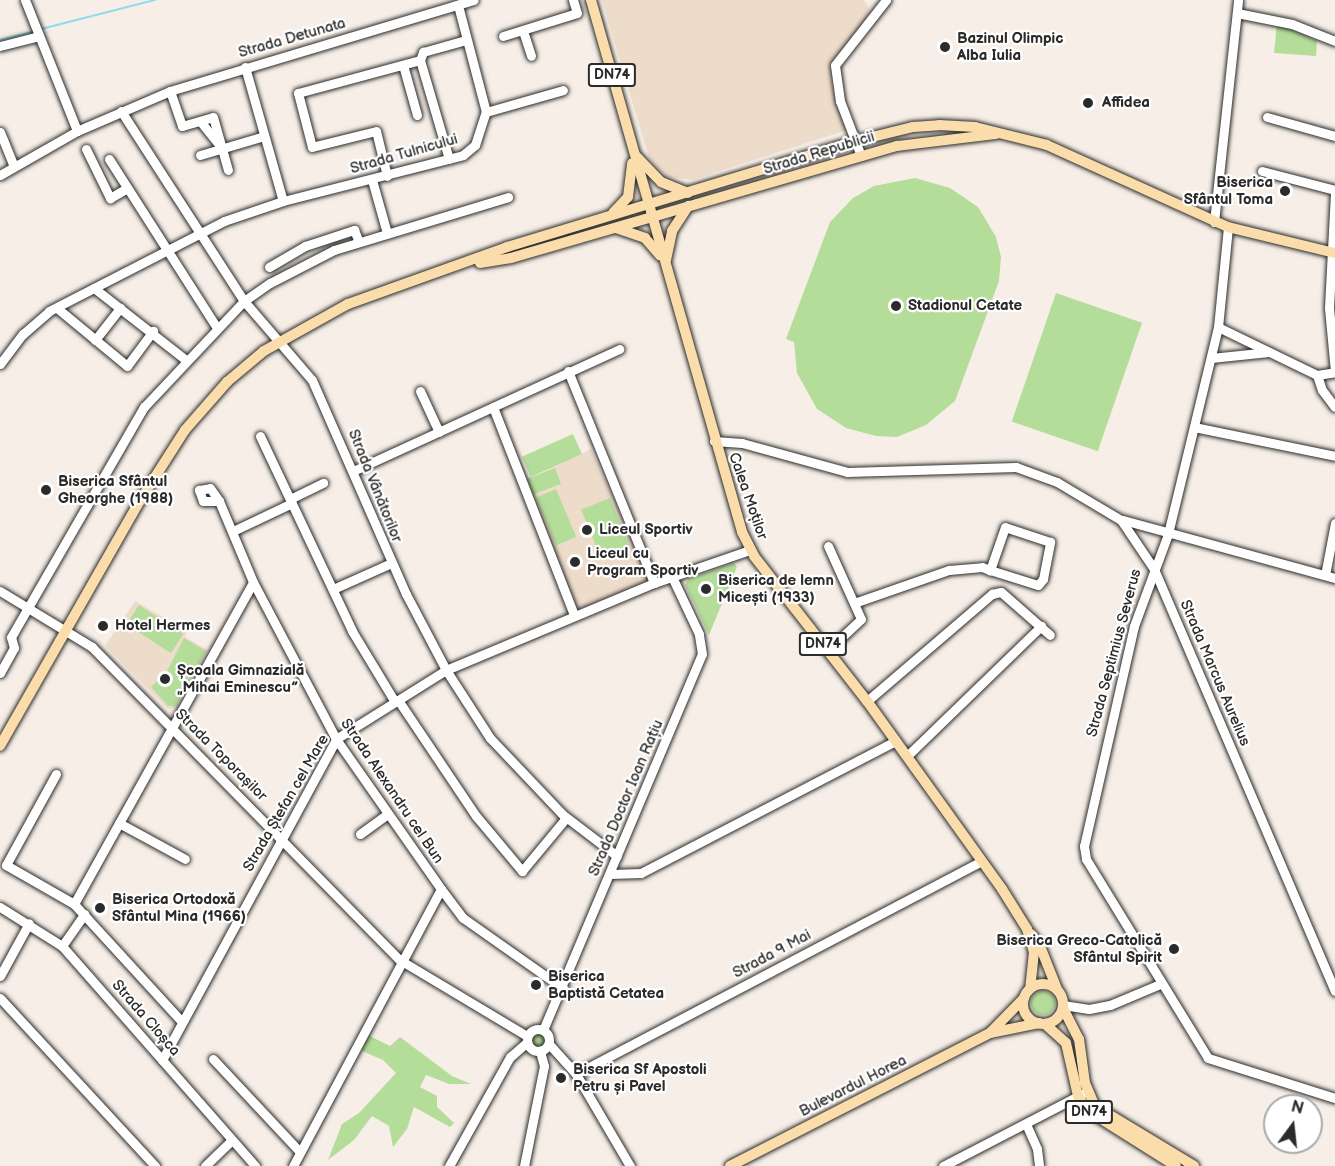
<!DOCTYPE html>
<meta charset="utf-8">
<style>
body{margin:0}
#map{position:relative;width:1335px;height:1166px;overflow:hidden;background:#f7efe7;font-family:"Balsamiq Sans",sans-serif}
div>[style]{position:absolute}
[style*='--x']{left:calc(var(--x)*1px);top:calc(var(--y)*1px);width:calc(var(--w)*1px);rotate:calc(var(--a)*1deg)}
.built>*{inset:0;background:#eedccb}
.green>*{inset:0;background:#b4dd99;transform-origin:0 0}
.round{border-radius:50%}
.stream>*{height:2px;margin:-1px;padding:0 1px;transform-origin:1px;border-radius:1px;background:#8ddbeb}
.roads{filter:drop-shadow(0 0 2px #2b2b2b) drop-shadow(0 0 2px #2b2b2b)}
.minor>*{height:9px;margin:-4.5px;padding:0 4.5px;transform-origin:4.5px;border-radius:4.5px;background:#fff}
.minor>.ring{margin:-4.5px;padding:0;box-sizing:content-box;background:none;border:9px solid #fff;border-radius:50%}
.major>*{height:10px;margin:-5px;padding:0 5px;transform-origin:5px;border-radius:5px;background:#faddab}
.major>.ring{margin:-5px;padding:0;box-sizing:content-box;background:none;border:10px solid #faddab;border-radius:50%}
.dots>*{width:16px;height:16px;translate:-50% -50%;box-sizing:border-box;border:3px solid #fff;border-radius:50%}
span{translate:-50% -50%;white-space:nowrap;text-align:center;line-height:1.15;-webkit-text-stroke:4.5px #fff;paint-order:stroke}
.shield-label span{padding:2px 4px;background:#fff;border:2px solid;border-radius:4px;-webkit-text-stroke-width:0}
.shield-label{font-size:14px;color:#2b2b2b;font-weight:700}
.street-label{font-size:15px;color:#2b2b2b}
.poi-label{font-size:15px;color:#2b2b2b;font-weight:700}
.left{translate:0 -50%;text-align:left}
.right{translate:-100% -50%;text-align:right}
.north{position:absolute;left:1263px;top:1094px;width:60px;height:60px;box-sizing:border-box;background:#fff;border:2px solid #aaa;border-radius:50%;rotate:15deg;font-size:16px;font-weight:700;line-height:24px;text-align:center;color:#2b2b2b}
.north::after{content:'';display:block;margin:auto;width:21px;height:27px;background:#2b2b2b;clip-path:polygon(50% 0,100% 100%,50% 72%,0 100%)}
</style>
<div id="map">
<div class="built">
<i style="clip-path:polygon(602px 0,864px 0,869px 8px,866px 20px,831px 65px,832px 86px,847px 130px,692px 180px,667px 177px,649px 158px)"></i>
<i style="clip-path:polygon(591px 449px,650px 581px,576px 611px,527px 480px)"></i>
<i style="clip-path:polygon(135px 601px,187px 631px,185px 637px,208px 650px,177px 708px,168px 709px,105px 646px)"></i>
</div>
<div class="green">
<i style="clip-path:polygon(1277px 23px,1317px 41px,1316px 56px,1274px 53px)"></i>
<i style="clip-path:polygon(915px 178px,950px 188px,978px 207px,996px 237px,1001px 257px,999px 281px,955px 401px,926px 425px,897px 437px,876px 436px,846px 428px,817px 409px,797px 373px,794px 342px,786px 339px,830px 222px,853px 198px,874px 186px)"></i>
<i style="left:1056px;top:293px;width:91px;height:136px;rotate:19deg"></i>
<i style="left:573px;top:434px;width:22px;height:56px;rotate:66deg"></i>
<i style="left:555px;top:468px;width:17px;height:30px;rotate:69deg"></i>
<i style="left:556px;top:489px;width:52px;height:22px;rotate:67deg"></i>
<i style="left:610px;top:498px;width:52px;height:31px;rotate:68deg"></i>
<i style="clip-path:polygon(734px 563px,737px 567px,709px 635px,685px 585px,688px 579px)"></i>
<i style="left:139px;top:605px;width:53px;height:23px;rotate:33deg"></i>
<i style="clip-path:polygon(184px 638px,206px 651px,176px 706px,168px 706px,151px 687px,167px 671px)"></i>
<i class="round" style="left:1031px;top:991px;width:24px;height:24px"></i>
<i class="round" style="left:530px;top:1032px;width:16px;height:16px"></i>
<i style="clip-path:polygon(368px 1035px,390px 1046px,400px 1037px,452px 1076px,471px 1084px,449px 1084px,426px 1075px,420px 1087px,437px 1096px,437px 1107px,454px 1123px,450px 1127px,414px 1107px,407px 1129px,393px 1147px,389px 1126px,372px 1116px,354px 1140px,328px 1160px,342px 1124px,359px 1113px,396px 1073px,383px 1060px,362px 1051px)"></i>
</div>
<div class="stream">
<i style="--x:41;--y:29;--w:118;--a:-14.3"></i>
<i style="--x:0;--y:40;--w:36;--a:-14"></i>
</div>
<div class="roads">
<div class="minor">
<i style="--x:25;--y:0;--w:141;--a:68.3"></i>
<i style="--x:1237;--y:13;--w:56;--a:11.3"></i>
<i style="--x:1292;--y:24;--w:46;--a:21.6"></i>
<i style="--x:523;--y:31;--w:26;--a:72"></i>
<i style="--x:503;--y:36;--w:77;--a:-17.3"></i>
<i style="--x:577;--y:13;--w:14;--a:-107"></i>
<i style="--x:0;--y:46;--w:40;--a:-14.4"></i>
<i style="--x:420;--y:60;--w:9;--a:-69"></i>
<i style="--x:423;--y:52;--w:45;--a:-15.6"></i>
<i style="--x:403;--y:65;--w:52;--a:74.4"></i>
<i style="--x:245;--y:67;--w:139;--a:74.2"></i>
<i style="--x:170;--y:91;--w:37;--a:71"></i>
<i style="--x:182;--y:126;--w:32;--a:-16"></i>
<i style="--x:213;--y:117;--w:55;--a:74.2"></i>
<i style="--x:121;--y:111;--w:226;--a:57.1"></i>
<i style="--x:244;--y:301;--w:104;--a:49.3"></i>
<i style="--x:312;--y:380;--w:234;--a:66.3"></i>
<i style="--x:406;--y:594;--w:86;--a:62.2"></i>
<i style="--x:446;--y:670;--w:81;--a:57.1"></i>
<i style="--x:490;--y:738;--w:105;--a:46.5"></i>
<i style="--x:562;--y:814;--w:69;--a:37.4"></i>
<i style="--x:486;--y:112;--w:80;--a:-15.9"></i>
<i style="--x:1267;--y:117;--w:71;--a:15.6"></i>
<i style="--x:200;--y:121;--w:33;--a:51"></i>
<i style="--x:0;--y:132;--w:37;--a:68"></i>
<i style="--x:86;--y:149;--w:55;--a:63.9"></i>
<i style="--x:110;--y:198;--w:20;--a:-30"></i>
<i style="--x:200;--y:155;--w:67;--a:-16.5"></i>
<i style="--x:861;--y:156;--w:59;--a:-110.9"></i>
<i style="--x:840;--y:101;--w:36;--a:-98"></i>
<i style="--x:835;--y:65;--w:83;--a:-51.9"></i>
<i style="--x:109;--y:159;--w:201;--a:57.4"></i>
<i style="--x:1262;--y:171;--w:75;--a:14.6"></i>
<i style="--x:0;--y:175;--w:89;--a:-29.7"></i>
<i style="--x:77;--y:131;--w:101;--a:-23.3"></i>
<i style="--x:170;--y:91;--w:317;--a:-16.7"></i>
<i style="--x:387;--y:176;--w:46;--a:-103.7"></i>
<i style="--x:376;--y:131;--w:66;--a:166"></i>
<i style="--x:312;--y:147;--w:56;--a:-104.5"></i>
<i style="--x:298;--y:93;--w:126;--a:-15.1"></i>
<i style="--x:420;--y:60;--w:103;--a:73.7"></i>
<i style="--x:372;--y:180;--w:55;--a:74.2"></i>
<i style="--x:1335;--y:193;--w:115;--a:93"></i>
<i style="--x:1329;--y:308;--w:64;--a:84.6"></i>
<i style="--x:1214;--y:222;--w:223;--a:-83.8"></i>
<i style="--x:1228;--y:227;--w:100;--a:95.7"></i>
<i style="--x:1218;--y:327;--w:213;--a:103.6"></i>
<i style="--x:1168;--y:534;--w:98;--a:110.3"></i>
<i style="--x:1134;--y:626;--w:226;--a:102.8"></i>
<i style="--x:1084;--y:846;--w:13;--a:81"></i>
<i style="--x:1086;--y:859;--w:233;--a:58.5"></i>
<i style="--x:1208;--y:1058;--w:133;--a:17.5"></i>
<i style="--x:269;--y:267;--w:42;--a:-30.3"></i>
<i style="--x:305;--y:246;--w:52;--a:-18.1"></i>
<i style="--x:354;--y:230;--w:13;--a:67"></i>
<i style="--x:94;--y:288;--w:118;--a:38.1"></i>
<i style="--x:57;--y:308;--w:91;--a:39.6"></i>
<i style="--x:127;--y:366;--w:44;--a:-53.4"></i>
<i style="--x:1218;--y:327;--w:110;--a:25.9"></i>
<i style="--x:1317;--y:375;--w:18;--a:-9"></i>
<i style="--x:95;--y:340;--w:41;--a:-52"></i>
<i style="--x:1211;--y:358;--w:58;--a:-5.9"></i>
<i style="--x:0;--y:364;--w:38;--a:-53"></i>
<i style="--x:23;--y:334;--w:35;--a:-41"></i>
<i style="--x:49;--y:311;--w:197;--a:-27.2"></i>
<i style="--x:224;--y:221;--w:62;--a:-18.7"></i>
<i style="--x:283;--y:201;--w:186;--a:-14.3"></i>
<i style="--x:463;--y:155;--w:16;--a:-40"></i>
<i style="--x:475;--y:145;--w:35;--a:-72"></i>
<i style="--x:486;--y:112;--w:111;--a:-104.7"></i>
<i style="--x:568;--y:371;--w:229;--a:67.9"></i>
<i style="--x:1317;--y:375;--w:16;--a:72"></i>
<i style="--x:1322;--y:390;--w:21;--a:53"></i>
<i style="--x:420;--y:391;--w:45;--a:65.1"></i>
<i style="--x:493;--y:407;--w:223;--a:68.7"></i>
<i style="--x:1194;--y:427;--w:144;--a:11.6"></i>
<i style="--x:260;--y:436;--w:216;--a:64.7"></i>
<i style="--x:352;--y:631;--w:83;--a:58.8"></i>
<i style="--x:714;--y:441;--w:28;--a:4"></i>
<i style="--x:742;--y:443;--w:109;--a:15.4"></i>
<i style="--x:847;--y:472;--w:169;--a:-1.7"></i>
<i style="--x:1016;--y:467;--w:44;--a:20.1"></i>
<i style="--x:1057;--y:482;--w:74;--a:30.7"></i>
<i style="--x:1121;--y:520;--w:59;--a:56"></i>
<i style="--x:1154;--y:569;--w:459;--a:66.8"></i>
<i style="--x:353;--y:471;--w:293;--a:-24.6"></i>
<i style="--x:290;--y:499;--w:37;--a:-26"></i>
<i style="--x:219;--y:501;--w:16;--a:180"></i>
<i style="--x:203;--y:501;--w:12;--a:-110"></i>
<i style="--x:199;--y:490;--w:11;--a:-10"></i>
<i style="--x:210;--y:488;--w:16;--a:55"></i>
<i style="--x:219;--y:501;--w:88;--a:67.2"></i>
<i style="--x:253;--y:582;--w:178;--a:62.1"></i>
<i style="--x:336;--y:739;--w:183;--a:55"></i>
<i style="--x:441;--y:889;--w:36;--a:53"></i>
<i style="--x:463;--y:918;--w:123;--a:35.1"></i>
<i style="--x:1123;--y:520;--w:220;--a:15.3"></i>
<i style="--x:233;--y:531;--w:65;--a:-25.4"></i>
<i style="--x:1325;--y:575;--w:53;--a:-79.1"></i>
<i style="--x:333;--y:589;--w:64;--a:-24.1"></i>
<i style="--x:0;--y:591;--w:108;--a:31.3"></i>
<i style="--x:92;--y:647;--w:439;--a:45.5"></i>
<i style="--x:400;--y:960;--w:148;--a:30.9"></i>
<i style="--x:854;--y:603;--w:101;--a:-19.2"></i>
<i style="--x:949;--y:570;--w:33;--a:-5"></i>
<i style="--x:982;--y:567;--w:9;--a:21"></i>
<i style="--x:990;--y:570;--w:50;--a:17.4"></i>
<i style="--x:1038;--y:585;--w:8;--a:-50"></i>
<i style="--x:1043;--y:579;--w:38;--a:-79"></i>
<i style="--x:1050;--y:542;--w:47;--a:-161.6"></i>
<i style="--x:1005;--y:527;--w:46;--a:109.2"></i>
<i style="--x:828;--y:650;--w:45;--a:-43.2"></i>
<i style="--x:861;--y:619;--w:80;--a:-114.3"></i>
<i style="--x:0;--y:673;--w:29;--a:-61"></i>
<i style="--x:14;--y:648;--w:11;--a:-105"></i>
<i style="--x:11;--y:637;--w:266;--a:-60"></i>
<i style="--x:144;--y:407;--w:146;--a:-46.7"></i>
<i style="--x:244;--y:301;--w:32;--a:-35"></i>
<i style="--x:270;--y:283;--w:72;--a:-27.3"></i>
<i style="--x:334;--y:250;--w:182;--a:-16.9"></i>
<i style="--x:398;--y:700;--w:140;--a:56.1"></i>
<i style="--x:476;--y:816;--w:72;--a:50.1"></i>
<i style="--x:522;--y:871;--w:69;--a:-50.3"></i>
<i style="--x:867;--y:701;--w:165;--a:-40.6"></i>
<i style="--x:992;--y:594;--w:9;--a:-13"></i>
<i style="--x:1001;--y:592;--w:65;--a:41.3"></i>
<i style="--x:907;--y:756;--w:187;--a:-44.1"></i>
<i style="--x:56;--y:774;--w:104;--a:118.8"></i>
<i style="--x:6;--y:865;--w:78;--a:29.8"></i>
<i style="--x:74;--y:904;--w:160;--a:47.5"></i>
<i style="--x:119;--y:823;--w:75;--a:28.6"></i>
<i style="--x:360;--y:834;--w:34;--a:-36"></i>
<i style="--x:610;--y:874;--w:31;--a:-2"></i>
<i style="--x:641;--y:873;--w:287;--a:-27.4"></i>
<i style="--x:74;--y:904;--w:368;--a:-60.9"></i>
<i style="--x:0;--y:907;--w:73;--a:32.2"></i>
<i style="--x:62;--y:946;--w:293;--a:48.7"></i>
<i style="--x:62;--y:946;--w:39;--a:-55"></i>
<i style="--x:0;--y:976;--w:60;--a:-61.3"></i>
<i style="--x:0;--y:998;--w:229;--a:47.3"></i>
<i style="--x:1063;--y:1005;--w:26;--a:9"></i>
<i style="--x:1089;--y:1009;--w:21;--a:-11"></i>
<i style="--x:1110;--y:1005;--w:54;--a:-22.8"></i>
<i class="ring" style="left:527px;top:1029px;width:13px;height:13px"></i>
<i style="--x:543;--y:1030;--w:408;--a:-67.1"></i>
<i style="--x:702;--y:654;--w:20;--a:-99"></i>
<i style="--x:699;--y:634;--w:63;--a:-115.3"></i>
<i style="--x:549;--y:1044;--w:40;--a:48"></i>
<i style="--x:576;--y:1074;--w:107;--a:59.6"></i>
<i style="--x:213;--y:1059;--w:127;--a:46.9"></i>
<i style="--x:162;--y:1060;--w:365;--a:-61.5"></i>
<i style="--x:336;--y:739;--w:130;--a:-32.1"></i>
<i style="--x:446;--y:670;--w:225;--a:-22.7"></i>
<i style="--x:654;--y:583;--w:102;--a:-19"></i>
<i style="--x:576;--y:1074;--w:458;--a:-27.7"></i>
<i style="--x:1026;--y:1124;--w:27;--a:66"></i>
<i style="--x:1037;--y:1149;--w:17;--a:83"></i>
<i style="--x:205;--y:1166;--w:37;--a:-44"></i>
<i style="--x:293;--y:1166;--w:314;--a:-61.9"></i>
<i style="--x:449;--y:1166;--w:125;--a:-60.8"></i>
<i style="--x:510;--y:1057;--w:23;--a:-41"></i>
<i style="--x:524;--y:1166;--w:102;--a:-78.7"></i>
<i style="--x:544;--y:1066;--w:16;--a:-105"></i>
<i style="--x:943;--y:1166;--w:157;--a:-27.4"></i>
</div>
<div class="major">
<i style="--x:591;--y:0;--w:553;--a:74.15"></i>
<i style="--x:742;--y:532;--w:27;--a:63"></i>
<i style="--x:754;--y:556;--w:184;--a:52.1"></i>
<i style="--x:867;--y:701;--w:231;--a:54.3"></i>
<i style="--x:1002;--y:889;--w:47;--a:58"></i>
<i style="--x:1027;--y:929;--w:24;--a:73"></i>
<i style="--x:1034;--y:952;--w:36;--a:96"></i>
<i style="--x:636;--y:156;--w:36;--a:46"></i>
<i style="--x:661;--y:182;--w:29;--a:22"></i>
<i style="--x:613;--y:213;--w:22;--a:-47"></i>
<i style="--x:628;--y:197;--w:34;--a:-83"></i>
<i style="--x:616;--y:228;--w:31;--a:19"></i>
<i style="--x:645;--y:238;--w:23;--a:49"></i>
<i style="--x:666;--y:260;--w:30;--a:-78"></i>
<i style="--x:672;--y:231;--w:30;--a:-57"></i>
<i style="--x:480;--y:263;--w:31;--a:-9"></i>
<i style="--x:511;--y:258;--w:402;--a:-16.2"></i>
<i style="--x:897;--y:146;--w:100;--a:-6.9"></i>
<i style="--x:0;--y:746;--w:281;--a:-60.3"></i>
<i style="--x:139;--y:502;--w:85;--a:-57.4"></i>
<i style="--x:185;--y:430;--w:64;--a:-48.8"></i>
<i style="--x:227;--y:382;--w:48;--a:-40"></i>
<i style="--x:264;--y:351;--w:96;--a:-29.2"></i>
<i style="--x:348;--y:304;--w:169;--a:-19.7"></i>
<i style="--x:507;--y:247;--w:365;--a:-16.9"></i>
<i style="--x:856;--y:141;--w:59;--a:-13.8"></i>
<i style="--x:913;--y:127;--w:26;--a:-4"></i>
<i style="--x:939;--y:125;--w:36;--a:3"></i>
<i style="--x:975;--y:127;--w:74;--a:14"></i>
<i style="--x:1047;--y:145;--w:199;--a:24.4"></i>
<i style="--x:1228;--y:227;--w:110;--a:13.7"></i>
<i style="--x:1031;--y:934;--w:15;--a:53"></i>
<i style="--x:1040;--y:946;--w:46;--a:68.4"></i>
<i class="ring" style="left:1023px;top:984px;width:30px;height:30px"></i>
<i style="--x:1063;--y:1008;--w:35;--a:63"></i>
<i style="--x:1079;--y:1039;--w:44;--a:82.2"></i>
<i style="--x:1085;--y:1083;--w:25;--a:67"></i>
<i style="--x:1095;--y:1106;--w:116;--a:31.2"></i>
<i style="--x:1045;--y:1024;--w:28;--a:42"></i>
<i style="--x:1066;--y:1043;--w:54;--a:77.2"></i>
<i style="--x:1078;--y:1096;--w:17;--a:57"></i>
<i style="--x:1087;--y:1110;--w:105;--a:32.2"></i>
<i style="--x:990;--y:1033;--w:49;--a:-45.8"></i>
<i style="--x:730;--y:1166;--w:292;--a:-27.1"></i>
<i style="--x:990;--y:1033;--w:50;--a:-11.5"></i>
</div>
</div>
<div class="dots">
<i style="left:945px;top:47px;background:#2b2b2b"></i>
<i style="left:1088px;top:103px;background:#2b2b2b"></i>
<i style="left:1285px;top:191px;background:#2b2b2b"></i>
<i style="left:896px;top:306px;background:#2b2b2b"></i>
<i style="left:46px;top:490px;background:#2b2b2b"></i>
<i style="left:587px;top:530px;background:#2b2b2b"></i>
<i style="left:575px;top:562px;background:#2b2b2b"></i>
<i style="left:706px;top:589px;background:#2b2b2b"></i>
<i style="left:103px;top:626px;background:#2b2b2b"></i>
<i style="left:165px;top:679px;background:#2b2b2b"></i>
<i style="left:100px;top:908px;background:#2b2b2b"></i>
<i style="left:1174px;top:949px;background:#2b2b2b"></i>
<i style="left:536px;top:985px;background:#2b2b2b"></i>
<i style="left:561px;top:1078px;background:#2b2b2b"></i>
</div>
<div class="shield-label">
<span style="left:612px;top:75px">DN74</span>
<span style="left:823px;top:644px">DN74</span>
<span style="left:1089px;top:1112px">DN74</span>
</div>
<div class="street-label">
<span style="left:292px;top:38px;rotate:-16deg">Strada Detunata</span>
<span style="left:819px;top:153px;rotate:-17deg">Strada Republicii</span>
<span style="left:404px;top:154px;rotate:-16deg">Strada Tulnicului</span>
<span style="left:375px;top:486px;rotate:68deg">Strada Vânătorilor</span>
<span style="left:748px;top:496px;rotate:71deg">Calea Moților</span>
<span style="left:1114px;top:653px;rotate:-75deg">Strada Septimius Severus</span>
<span style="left:1215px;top:673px;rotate:67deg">Strada Marcus Aurelius</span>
<span style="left:221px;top:755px;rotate:45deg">Strada Toporașilor</span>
<span style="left:392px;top:791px;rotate:56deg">Strada Alexandru cel Bun</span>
<span style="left:626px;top:798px;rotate:-67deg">Strada Doctor Ioan Rațiu</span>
<span style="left:286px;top:803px;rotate:-60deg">Strada Ștefan cel Mare</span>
<span style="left:772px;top:954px;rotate:-28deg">Strada 9 Mai</span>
<span style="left:146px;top:1018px;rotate:49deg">Strada Cloșca</span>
<span style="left:853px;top:1086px;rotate:-27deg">Bulevardul Horea</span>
</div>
<div class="poi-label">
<span class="left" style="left:957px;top:47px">Bazinul Olimpic<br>Alba Iulia</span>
<span class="left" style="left:1102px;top:103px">Affidea</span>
<span class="right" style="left:1273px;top:191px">Biserica<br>Sfântul Toma</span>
<span class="left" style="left:908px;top:306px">Stadionul Cetate</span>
<span class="left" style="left:58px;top:490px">Biserica Sfântul<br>Gheorghe (1988)</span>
<span class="left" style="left:599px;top:530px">Liceul Sportiv</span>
<span class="left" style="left:587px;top:562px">Liceul cu<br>Program Sportiv</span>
<span class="left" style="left:718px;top:589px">Biserica de lemn<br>Micești (1933)</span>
<span class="left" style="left:115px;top:626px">Hotel Hermes</span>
<span class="left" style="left:177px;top:679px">Școala Gimnazială<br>„Mihai Eminescu”</span>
<span class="left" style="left:112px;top:908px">Biserica Ortodoxă<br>Sfântul Mina (1966)</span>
<span class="right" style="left:1162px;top:949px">Biserica Greco-Catolică<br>Sfântul Spirit</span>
<span class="left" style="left:548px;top:985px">Biserica<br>Baptistă Cetatea</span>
<span class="left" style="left:573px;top:1078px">Biserica Sf Apostoli<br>Petru și Pavel</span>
</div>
<div class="north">N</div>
</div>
